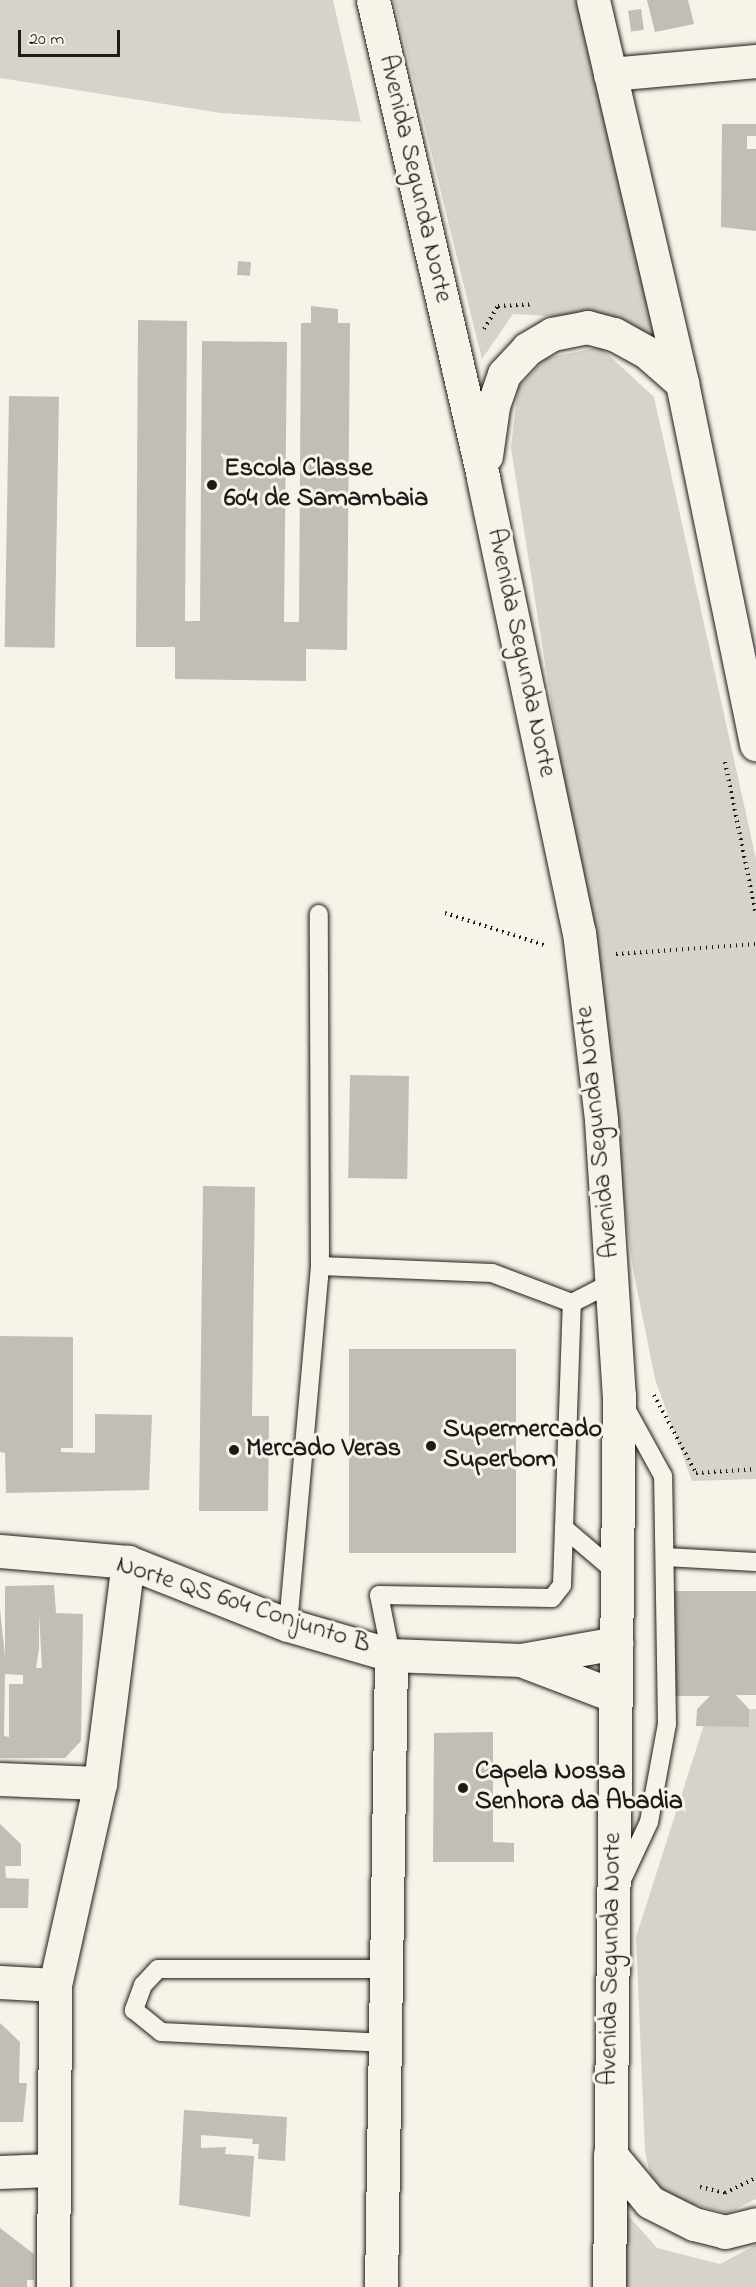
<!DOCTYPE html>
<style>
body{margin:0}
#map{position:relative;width:756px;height:2287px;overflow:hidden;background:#f7f3e8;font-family:"Indie Flower",sans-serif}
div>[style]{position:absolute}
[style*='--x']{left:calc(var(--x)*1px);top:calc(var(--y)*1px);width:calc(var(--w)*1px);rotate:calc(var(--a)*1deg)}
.green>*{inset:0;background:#d7d3cb}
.building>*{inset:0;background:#c0beb5;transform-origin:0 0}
.path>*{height:4px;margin-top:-2px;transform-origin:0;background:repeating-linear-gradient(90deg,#1c1c1c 0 1.5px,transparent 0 6px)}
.roads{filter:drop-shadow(0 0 2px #1c1c1c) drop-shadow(0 0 2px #1c1c1c)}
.lane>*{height:18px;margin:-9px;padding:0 9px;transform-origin:9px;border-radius:9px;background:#f7f3e8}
.street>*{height:33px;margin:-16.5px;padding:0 16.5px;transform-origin:16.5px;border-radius:16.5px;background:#f7f3e8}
.secondary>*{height:33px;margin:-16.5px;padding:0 16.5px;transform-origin:16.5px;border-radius:16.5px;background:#f7f3e8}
.dots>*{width:16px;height:16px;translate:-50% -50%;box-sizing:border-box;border:3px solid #f7f3e8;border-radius:50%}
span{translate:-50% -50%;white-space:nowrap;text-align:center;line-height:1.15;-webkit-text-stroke:6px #f7f3e8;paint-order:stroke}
.street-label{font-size:26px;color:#1c1c1c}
.poi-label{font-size:26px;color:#1c1c1c;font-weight:700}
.left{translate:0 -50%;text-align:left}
.scale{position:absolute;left:18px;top:30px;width:102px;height:27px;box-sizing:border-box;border:3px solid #1c1c1c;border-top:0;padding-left:8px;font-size:18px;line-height:21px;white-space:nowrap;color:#1c1c1c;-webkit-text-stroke:4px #f7f3e8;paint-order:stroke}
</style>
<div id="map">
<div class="green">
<i style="clip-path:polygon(0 0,333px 0,361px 122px,221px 113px,0 78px)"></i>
<i style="clip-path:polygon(394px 0,579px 0,661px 347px,605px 319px,513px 314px,482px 359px,486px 376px)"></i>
<i style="clip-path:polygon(600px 347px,654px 397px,756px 859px,756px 1479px,692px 1481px,655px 1379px,633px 1269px,588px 935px,511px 448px,518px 388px,546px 358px)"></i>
<i style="clip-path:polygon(709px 1709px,756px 1709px,756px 2199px,728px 2213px,654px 2195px,645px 2151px,636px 1937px)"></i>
<i style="clip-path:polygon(626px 2213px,657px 2248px,720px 2264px,756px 2245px,756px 2287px,626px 2287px)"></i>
</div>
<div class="building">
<i style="clip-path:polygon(647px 0,688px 0,694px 24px,655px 32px)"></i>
<i style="left:641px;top:9px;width:21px;height:13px;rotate:82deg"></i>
<i style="clip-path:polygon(722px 124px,756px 124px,756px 136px,747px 136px,747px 149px,756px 149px,756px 231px,721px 227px)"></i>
<i style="left:238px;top:261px;width:13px;height:14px;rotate:4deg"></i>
<i style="clip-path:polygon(311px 306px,338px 309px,338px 323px,350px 323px,347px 650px,306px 649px,306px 681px,175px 679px,175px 647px,136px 647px,138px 320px,187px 321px,185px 621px,200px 621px,202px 341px,287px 342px,284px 622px,299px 622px,301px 323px,311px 323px)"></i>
<i style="left:9px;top:396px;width:50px;height:251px;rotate:1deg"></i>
<i style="left:350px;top:1075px;width:59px;height:103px;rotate:1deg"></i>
<i style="clip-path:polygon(203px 1186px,255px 1187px,252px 1416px,269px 1416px,268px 1511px,199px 1511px)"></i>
<i style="clip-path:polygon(0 1336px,73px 1337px,73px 1448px,61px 1448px,61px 1452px,95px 1453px,95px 1414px,152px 1415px,149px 1490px,6px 1493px,5px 1453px,0 1452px)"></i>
<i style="left:349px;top:1349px;width:167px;height:204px"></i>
<i style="clip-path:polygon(evenodd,54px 1585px,56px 1613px,83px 1614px,81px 1741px,65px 1758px,0 1758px,0 1609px,5px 1656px,5px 1586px,54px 1585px,39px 1613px,42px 1668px,36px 1668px,39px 1648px,39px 1613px,54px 1585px,5px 1674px,23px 1675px,23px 1684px,9px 1684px,9px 1737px,4px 1736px,5px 1674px)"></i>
<i style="clip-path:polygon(672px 1591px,756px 1591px,756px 1695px,736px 1695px,749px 1709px,749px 1727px,696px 1726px,697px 1709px,710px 1696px,672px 1696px)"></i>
<i style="clip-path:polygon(493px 1732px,493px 1842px,514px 1843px,514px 1862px,433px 1862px,434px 1733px)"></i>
<i style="clip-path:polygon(0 1824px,21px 1844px,21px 1866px,5px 1866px,6px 1878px,29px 1879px,28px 1908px,0 1908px)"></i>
<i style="clip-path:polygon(0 2023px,20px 2042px,19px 2083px,27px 2083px,23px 2122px,0 2122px)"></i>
<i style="clip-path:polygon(184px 2110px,287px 2117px,285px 2161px,258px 2159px,259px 2144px,252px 2144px,253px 2139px,201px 2135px,201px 2148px,226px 2147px,225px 2154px,254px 2156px,250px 2217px,179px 2205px)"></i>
<i style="clip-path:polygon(0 2228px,34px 2254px,34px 2280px,27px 2280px,27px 2287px,0 2287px)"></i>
</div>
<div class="path">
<i style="--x:484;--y:329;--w:27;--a:-59"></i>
<i style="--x:498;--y:306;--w:35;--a:-3"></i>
<i style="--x:725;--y:762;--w:155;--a:78.5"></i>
<i style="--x:445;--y:913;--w:107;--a:17.9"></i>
<i style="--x:616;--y:954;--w:140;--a:-4.1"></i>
<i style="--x:654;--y:1395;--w:89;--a:61.7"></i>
<i style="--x:696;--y:1473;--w:60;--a:-3.8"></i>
<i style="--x:700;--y:2187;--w:26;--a:13"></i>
<i style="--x:725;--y:2193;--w:34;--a:-26"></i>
</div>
<div class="roads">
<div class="lane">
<i style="--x:320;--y:1266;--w:172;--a:2.3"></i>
<i style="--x:492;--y:1273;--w:85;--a:20.6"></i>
<i style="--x:572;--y:1303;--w:46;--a:-27.1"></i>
<i style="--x:564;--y:1528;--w:71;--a:40.4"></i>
<i style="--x:665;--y:1557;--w:91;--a:3.1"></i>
<i style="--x:288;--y:1625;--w:360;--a:-84.9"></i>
<i style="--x:320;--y:1266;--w:352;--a:-90.2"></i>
<i style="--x:391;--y:1655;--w:61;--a:-101.3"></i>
<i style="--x:379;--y:1595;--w:173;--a:1"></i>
<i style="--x:552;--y:1598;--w:16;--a:-52"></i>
<i style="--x:562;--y:1585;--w:282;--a:-88"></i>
<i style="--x:620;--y:1884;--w:68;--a:-64.9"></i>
<i style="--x:649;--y:1822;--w:100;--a:-79.6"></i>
<i style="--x:667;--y:1724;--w:248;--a:-90.9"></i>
<i style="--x:663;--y:1476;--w:81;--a:-118.8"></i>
<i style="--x:386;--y:1969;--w:228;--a:180"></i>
<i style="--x:158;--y:1969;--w:22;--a:133"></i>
<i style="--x:143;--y:1985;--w:27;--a:110"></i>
<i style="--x:134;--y:2010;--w:35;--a:39"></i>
<i style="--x:161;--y:2032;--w:226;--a:2.8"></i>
</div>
<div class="street">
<i style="--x:610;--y:74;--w:147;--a:-5.1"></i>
<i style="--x:0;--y:1551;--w:128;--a:4.9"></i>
<i style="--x:128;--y:1562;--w:172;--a:21.5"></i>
<i style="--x:288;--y:1625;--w:107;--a:16.2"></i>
<i style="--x:391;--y:1655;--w:130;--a:2.2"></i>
<i style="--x:521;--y:1660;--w:97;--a:-10.1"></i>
<i style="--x:521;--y:1660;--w:101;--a:21"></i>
<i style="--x:0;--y:1779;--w:100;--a:2.3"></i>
<i style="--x:0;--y:1982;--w:55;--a:3.1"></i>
<i style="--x:0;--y:2172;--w:53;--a:-2.2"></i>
<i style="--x:53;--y:2287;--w:302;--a:-89.6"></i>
<i style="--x:55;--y:1985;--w:207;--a:-77.4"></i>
<i style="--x:100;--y:1783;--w:223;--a:-82.8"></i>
<i style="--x:381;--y:2287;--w:632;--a:-89.09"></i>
</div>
<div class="secondary">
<i style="--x:373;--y:0;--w:490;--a:77"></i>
<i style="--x:483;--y:478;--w:464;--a:78.1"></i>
<i style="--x:579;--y:932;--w:189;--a:83.3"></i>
<i style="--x:601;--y:1120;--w:276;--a:86.3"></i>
<i style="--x:619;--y:1395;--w:892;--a:90.64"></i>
<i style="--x:593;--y:0;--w:393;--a:76.9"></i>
<i style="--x:682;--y:383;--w:369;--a:78.4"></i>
<i style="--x:486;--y:456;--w:50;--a:-82"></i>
<i style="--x:493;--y:406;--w:34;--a:-71"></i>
<i style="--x:504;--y:374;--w:34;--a:-47"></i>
<i style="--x:527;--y:349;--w:29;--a:-31"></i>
<i style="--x:552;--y:334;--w:36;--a:-11"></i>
<i style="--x:587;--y:327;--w:28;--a:15"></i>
<i style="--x:614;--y:334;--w:39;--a:29"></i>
<i style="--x:648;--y:353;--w:45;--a:41.4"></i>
<i style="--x:610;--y:2154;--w:62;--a:50.2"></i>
<i style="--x:650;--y:2202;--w:49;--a:26.6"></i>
<i style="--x:694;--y:2224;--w:32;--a:14"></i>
<i style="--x:725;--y:2232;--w:32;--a:-14"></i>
</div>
</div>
<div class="dots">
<i style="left:212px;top:485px;background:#1c1c1c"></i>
<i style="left:431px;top:1446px;background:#1c1c1c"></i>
<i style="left:234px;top:1450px;background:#1c1c1c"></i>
<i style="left:463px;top:1788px;background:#1c1c1c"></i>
</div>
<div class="street-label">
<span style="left:414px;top:179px;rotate:77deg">Avenida Segunda Norte</span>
<span style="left:520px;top:653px;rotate:78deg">Avenida Segunda Norte</span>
<span style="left:599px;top:1132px;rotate:-96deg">Avenida Segunda Norte</span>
<span style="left:243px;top:1606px;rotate:18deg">Norte QS 604 Conjunto B</span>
<span style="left:612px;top:1959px;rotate:-89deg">Avenida Segunda Norte</span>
</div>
<div class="poi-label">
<span class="left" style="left:224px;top:485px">Escola Classe<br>604 de Samambaia</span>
<span class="left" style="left:443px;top:1446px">Supermercado<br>Superbom</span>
<span class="left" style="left:246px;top:1450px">Mercado Veras</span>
<span class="left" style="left:475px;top:1788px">Capela Nossa<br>Senhora da Abadia</span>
</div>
<div class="scale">20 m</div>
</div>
